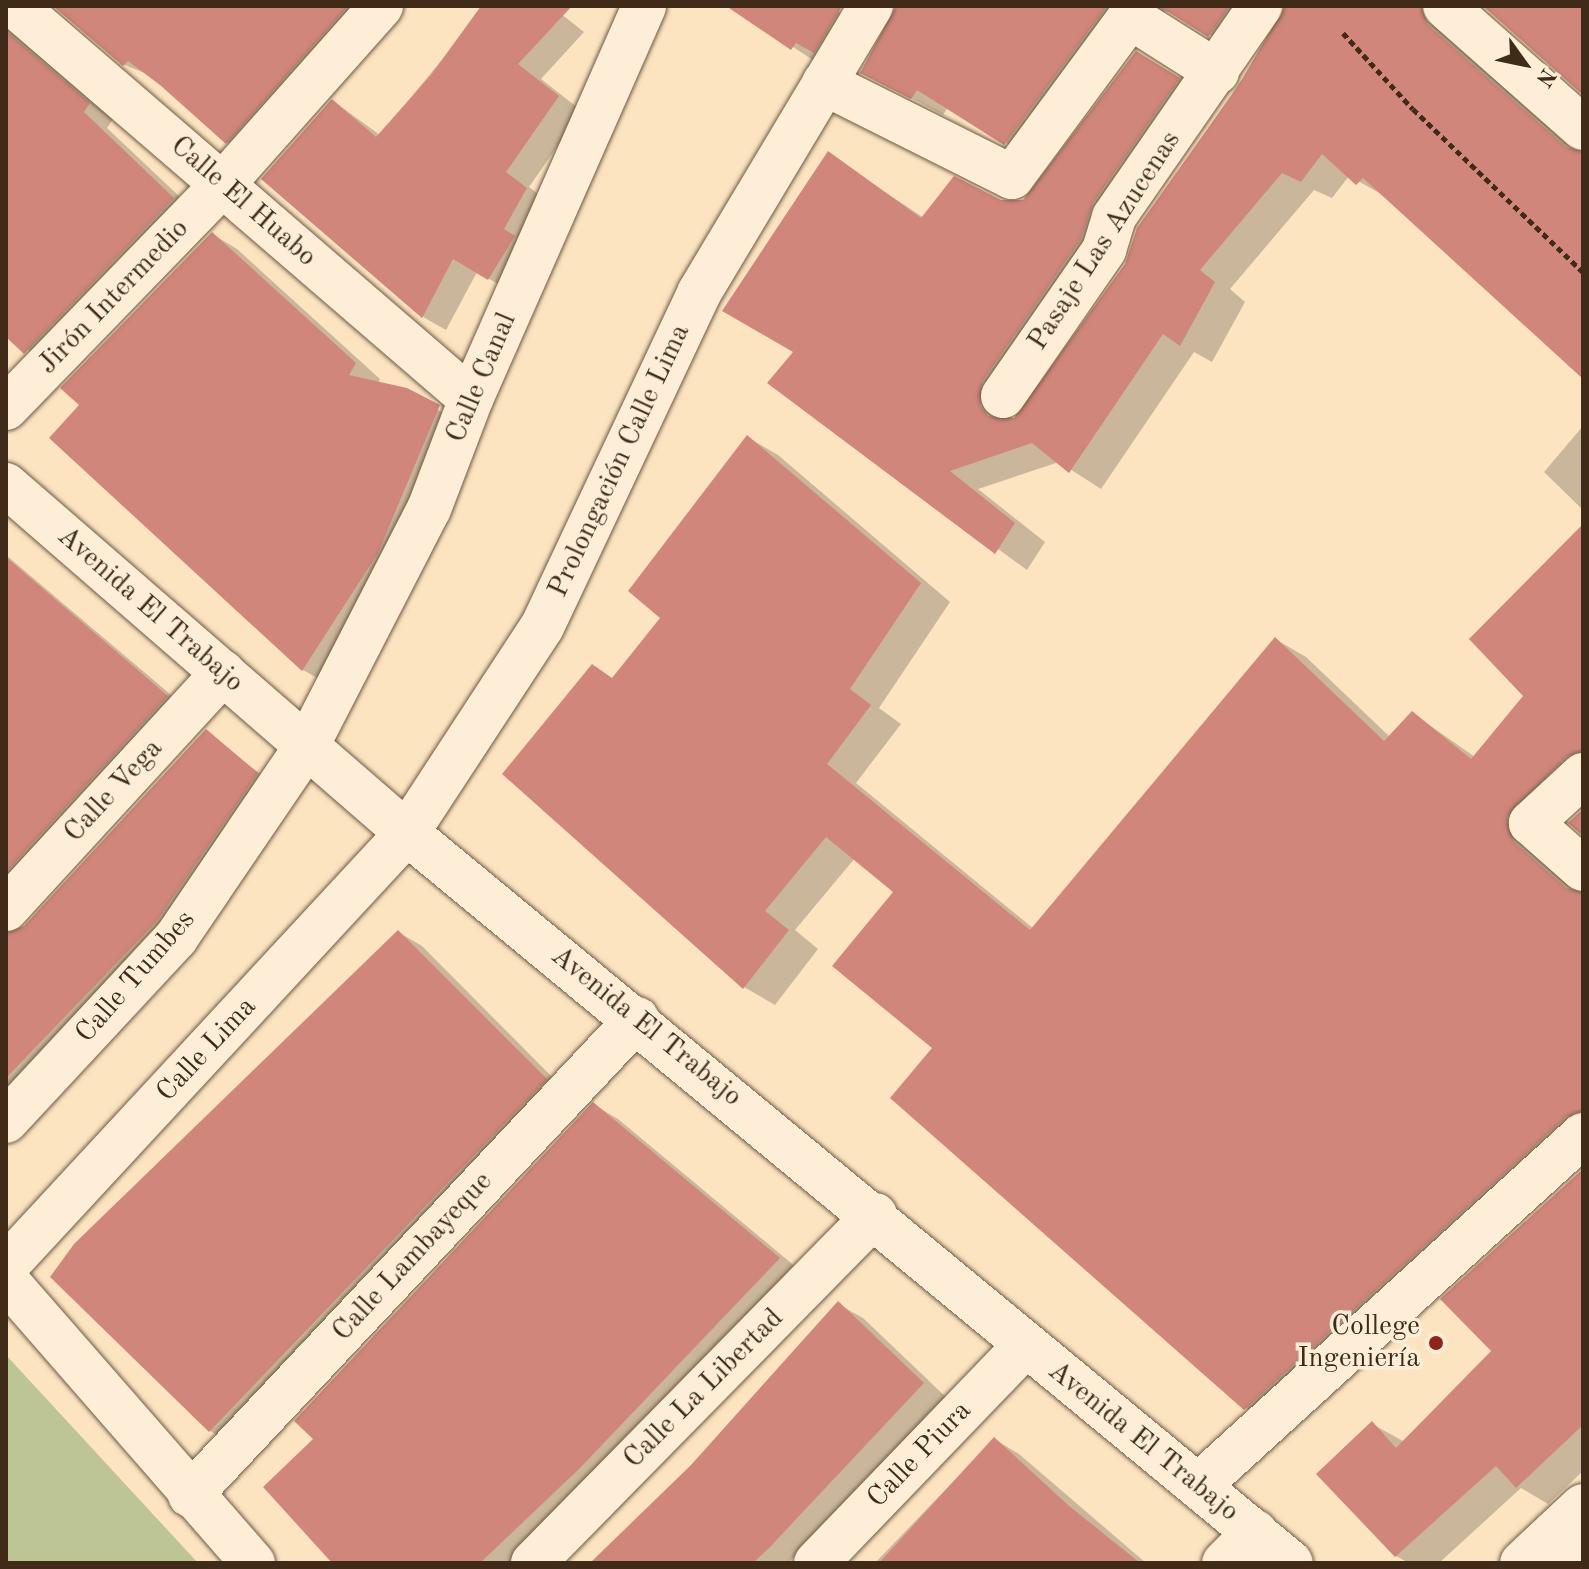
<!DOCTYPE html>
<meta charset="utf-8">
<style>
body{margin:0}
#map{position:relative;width:1589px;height:1569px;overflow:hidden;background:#fde4c1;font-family:"Old Standard TT",serif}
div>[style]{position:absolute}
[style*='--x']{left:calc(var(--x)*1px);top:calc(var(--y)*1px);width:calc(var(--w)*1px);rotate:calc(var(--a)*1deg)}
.green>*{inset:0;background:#bdc594}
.shadow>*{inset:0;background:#0003}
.building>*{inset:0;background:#d1867b}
.path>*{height:5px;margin-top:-2.5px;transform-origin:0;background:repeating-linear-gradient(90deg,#3f2b18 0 6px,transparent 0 10px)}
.roads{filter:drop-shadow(0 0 2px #6e5942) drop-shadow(0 0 2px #6e5942)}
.street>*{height:44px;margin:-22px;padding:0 22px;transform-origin:22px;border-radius:22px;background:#feedd7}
.secondary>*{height:44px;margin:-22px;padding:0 22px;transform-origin:22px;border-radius:22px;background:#feedd7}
.dots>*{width:22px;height:22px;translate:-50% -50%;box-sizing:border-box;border:4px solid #feedd7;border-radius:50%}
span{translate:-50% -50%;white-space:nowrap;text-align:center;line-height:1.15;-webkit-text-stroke:7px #feedd7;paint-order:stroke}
.street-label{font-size:28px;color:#3f2b18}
.poi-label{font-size:28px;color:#3f2b18}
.right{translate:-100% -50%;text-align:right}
.frame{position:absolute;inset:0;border:8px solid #3f2b18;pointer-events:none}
.north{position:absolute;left:1485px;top:24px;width:80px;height:80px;-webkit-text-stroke:6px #feedd7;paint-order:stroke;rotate:123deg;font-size:22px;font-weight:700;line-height:32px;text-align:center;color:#3f2b18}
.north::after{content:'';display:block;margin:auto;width:28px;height:36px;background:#3f2b18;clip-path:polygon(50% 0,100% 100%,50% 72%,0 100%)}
</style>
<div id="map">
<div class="green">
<i style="clip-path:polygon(6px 1355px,198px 1563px,6px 1563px)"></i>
</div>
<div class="shadow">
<i style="clip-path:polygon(6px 6px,113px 119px,107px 128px,198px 214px,50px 366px,6px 334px)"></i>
<i style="clip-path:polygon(56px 6px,385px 6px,251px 156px,227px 142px,152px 76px,125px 65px)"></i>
<i style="clip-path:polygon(486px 6px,551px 6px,584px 32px,541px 79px,582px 111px,529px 187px,550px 203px,512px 292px,477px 272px,446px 330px,423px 317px,263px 179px,333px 101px,380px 135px)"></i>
<i style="clip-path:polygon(730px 6px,830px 6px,861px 27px,816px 62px)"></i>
<i style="clip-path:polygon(898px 6px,1276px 6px,1240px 53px,1173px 12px,1152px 11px,1036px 161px,948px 107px,943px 115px,863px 72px)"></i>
<i style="clip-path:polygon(1284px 6px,1459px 6px,1459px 45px,1583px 152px,1583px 376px,1390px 199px,1349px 176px,1332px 198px,1314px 190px,1230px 289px,1245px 302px,1212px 362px,1194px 352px,1101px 489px,1059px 462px,978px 489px,1045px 542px,1027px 570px,770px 382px,796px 351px,828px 154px,924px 218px,1024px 202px,1168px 71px,1209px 97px,1013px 400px,1011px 420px,1015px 420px,1126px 265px,1139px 229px,1282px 21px)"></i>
<i style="clip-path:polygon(212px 234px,237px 249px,380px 379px,378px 383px,464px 422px,328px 684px,303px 670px,82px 405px)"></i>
<i style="clip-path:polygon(1583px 426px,1583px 510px,1544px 472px)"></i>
<i style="clip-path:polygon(747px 437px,778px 455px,950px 602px,879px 708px,901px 724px,856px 783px,1034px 929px,1275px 639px,1306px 657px,1390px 737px,1412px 713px,1475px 757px,1525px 695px,1583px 527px,1583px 788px,1537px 835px,1545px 862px,1583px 893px,1583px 1147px,1276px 1426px,1246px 1408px,934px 1048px,896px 891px,855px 858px,795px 930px,818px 949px,775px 1005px,744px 987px,593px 667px,613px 679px,663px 618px)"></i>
<i style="clip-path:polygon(6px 555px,190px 711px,6px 926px)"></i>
<i style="clip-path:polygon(205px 733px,280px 788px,6px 1122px,6px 932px,26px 927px)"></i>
<i style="clip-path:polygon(398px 932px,422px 946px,569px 1094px,234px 1444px,210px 1431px)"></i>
<i style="clip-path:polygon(594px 1105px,618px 1119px,803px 1273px,520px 1563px,336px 1563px,316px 1439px)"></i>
<i style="clip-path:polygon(1583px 1172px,1583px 1471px,1548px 1504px,1521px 1488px,1439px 1563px,1409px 1563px,1396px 1556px,1372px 1424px,1403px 1441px,1494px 1351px)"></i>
<i style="clip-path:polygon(838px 1304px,863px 1318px,948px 1399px,788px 1563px,592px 1563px,692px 1467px)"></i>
<i style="clip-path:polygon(994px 1439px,1019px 1454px,1146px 1563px,875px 1563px)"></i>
</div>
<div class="building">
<i style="clip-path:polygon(53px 6px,348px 6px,226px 144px,160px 85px,128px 61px,123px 66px)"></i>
<i style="clip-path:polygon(481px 6px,572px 6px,518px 64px,559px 96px,506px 172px,527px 188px,504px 229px,515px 236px,488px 280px,453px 259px,422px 318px,261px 179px,332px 99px,376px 137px,431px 75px)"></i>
<i style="clip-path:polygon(726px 6px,842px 6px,814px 53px,796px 43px,791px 50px)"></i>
<i style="clip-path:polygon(896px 6px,1107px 6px,1004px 145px,917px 90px,911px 99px,860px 73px)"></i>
<i style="clip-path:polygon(1159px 6px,1230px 6px,1208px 37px)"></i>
<i style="clip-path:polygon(1285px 6px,1421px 6px,1428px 25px,1566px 147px,1583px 152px,1583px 379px,1363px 178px,1356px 185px,1322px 154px,1301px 182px,1282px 173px,1200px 270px,1215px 282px,1180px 346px,1163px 334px,1069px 473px,1032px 443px,950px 471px,1015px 523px,995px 554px,767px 383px,793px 352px,722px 311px,828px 151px,921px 218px,954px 176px,1001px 200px,1023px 200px,1136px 51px,1180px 78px,1093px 203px,1081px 239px,982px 382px,980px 406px,988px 416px,1014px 418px,1125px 264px,1137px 228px,1238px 86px)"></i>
<i style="clip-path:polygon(1483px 6px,1583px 6px,1583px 95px)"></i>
<i style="clip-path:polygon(6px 31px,90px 103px,84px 112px,174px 198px,24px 354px,6px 337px)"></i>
<i style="clip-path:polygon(212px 232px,356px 363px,349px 375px,407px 388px,440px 405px,378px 553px,302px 671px,49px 438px,79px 405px,60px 388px)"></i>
<i style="clip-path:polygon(747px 435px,921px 583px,850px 689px,871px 705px,827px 764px,1030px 930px,1275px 637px,1384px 741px,1412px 711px,1471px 759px,1523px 696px,1469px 639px,1583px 524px,1583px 751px,1566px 757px,1507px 817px,1514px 842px,1566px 888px,1583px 893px,1583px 1111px,1566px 1117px,1244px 1410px,890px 1098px,932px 1048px,832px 966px,893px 892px,826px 837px,765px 911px,789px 930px,743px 989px,502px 774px,592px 664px,612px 678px,660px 618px,628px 591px)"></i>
<i style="clip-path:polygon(6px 557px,168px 696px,6px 872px)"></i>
<i style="clip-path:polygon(206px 729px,258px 773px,156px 922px,6px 1078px,6px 933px,24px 926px)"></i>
<i style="clip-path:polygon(1583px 809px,1583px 836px,1568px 823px)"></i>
<i style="clip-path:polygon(398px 930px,547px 1079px,209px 1432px,50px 1277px,74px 1244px)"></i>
<i style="clip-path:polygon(593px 1102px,780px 1258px,580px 1468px,480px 1563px,332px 1563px,263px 1487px,313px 1439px,294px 1421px)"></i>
<i style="clip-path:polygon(1583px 1169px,1583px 1425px,1516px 1488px,1496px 1466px,1395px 1557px,1316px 1474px,1372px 1421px,1396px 1448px,1491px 1351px,1440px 1299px)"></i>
<i style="clip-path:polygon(838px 1301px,924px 1383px,769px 1548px,753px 1563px,590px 1563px,691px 1465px)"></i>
<i style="clip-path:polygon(994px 1437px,1068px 1505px,1140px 1563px,879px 1563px)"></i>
</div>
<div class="path">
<i style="--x:1343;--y:33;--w:103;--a:47.4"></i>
<i style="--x:1413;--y:109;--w:236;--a:43.8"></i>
</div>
<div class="roads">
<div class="street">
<i style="--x:15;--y:6;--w:602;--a:40.76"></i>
<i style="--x:1445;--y:6;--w:184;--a:41.5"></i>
<i style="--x:824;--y:83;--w:210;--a:26.6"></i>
<i style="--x:1012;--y:177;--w:199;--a:-53.6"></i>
<i style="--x:1130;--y:17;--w:103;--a:32.3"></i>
<i style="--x:1003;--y:396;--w:178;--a:-55.3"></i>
<i style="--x:1104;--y:250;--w:34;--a:-73"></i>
<i style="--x:1114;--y:217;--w:257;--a:-55.3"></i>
<i style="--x:6;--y:408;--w:312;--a:-45.9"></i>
<i style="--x:223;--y:184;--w:238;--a:-48.4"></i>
<i style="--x:6;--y:485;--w:531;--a:40.95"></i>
<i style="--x:407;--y:833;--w:1146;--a:39.55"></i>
<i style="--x:1583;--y:775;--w:71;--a:137.3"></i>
<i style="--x:1531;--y:823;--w:69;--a:41.5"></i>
<i style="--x:6;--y:909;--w:321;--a:-47.4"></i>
<i style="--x:6;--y:1121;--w:250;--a:-47.1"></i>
<i style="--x:176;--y:938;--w:235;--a:-55.8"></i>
<i style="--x:308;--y:744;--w:264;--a:-62.8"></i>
<i style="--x:429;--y:509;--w:118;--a:-69.1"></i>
<i style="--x:471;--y:399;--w:429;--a:-66.2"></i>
<i style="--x:6;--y:1266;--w:590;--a:-47.2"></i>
<i style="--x:407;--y:833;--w:246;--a:-56.8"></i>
<i style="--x:542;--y:627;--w:369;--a:-64.8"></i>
<i style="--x:699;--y:293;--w:335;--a:-59.1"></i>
<i style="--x:1198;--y:1486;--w:521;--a:-42.36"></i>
<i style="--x:190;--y:1495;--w:653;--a:-46.8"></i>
<i style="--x:1555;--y:1532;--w:41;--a:47"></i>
<i style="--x:533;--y:1563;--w:488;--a:-45.5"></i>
<i style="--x:816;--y:1563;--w:301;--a:-46.1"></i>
<i style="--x:1224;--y:1563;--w:44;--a:-45"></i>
<i style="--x:1522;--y:1563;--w:83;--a:-43.1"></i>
</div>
<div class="secondary">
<i style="--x:6;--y:1280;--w:376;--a:48.9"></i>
</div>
</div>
<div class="dots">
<i style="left:1436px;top:1343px;background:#8f2418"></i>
</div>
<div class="street-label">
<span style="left:243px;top:202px;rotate:41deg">Calle El Huabo</span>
<span style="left:1105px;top:241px;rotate:-57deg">Pasaje Las Azucenas</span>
<span style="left:114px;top:297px;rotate:-46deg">Jirón Intermedio</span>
<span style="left:482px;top:378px;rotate:-67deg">Calle Canal</span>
<span style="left:620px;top:461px;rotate:-65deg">Prolongación Calle Lima</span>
<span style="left:150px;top:610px;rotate:41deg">Avenida El Trabajo</span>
<span style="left:114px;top:791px;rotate:-47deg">Calle Vega</span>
<span style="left:136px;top:977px;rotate:-49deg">Calle Tumbes</span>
<span style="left:646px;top:1027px;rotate:39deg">Avenida El Trabajo</span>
<span style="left:207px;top:1050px;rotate:-47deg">Calle Lima</span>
<span style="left:413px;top:1257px;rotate:-47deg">Calle Lambayeque</span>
<span style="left:704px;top:1389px;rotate:-45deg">Calle La Libertad</span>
<span style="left:1143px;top:1442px;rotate:39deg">Avenida El Trabajo</span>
<span style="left:920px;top:1455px;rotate:-46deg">Calle Piura</span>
</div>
<div class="poi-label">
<span class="right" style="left:1420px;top:1343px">College<br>Ingeniería</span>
</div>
<div class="frame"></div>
<div class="north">N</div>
</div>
